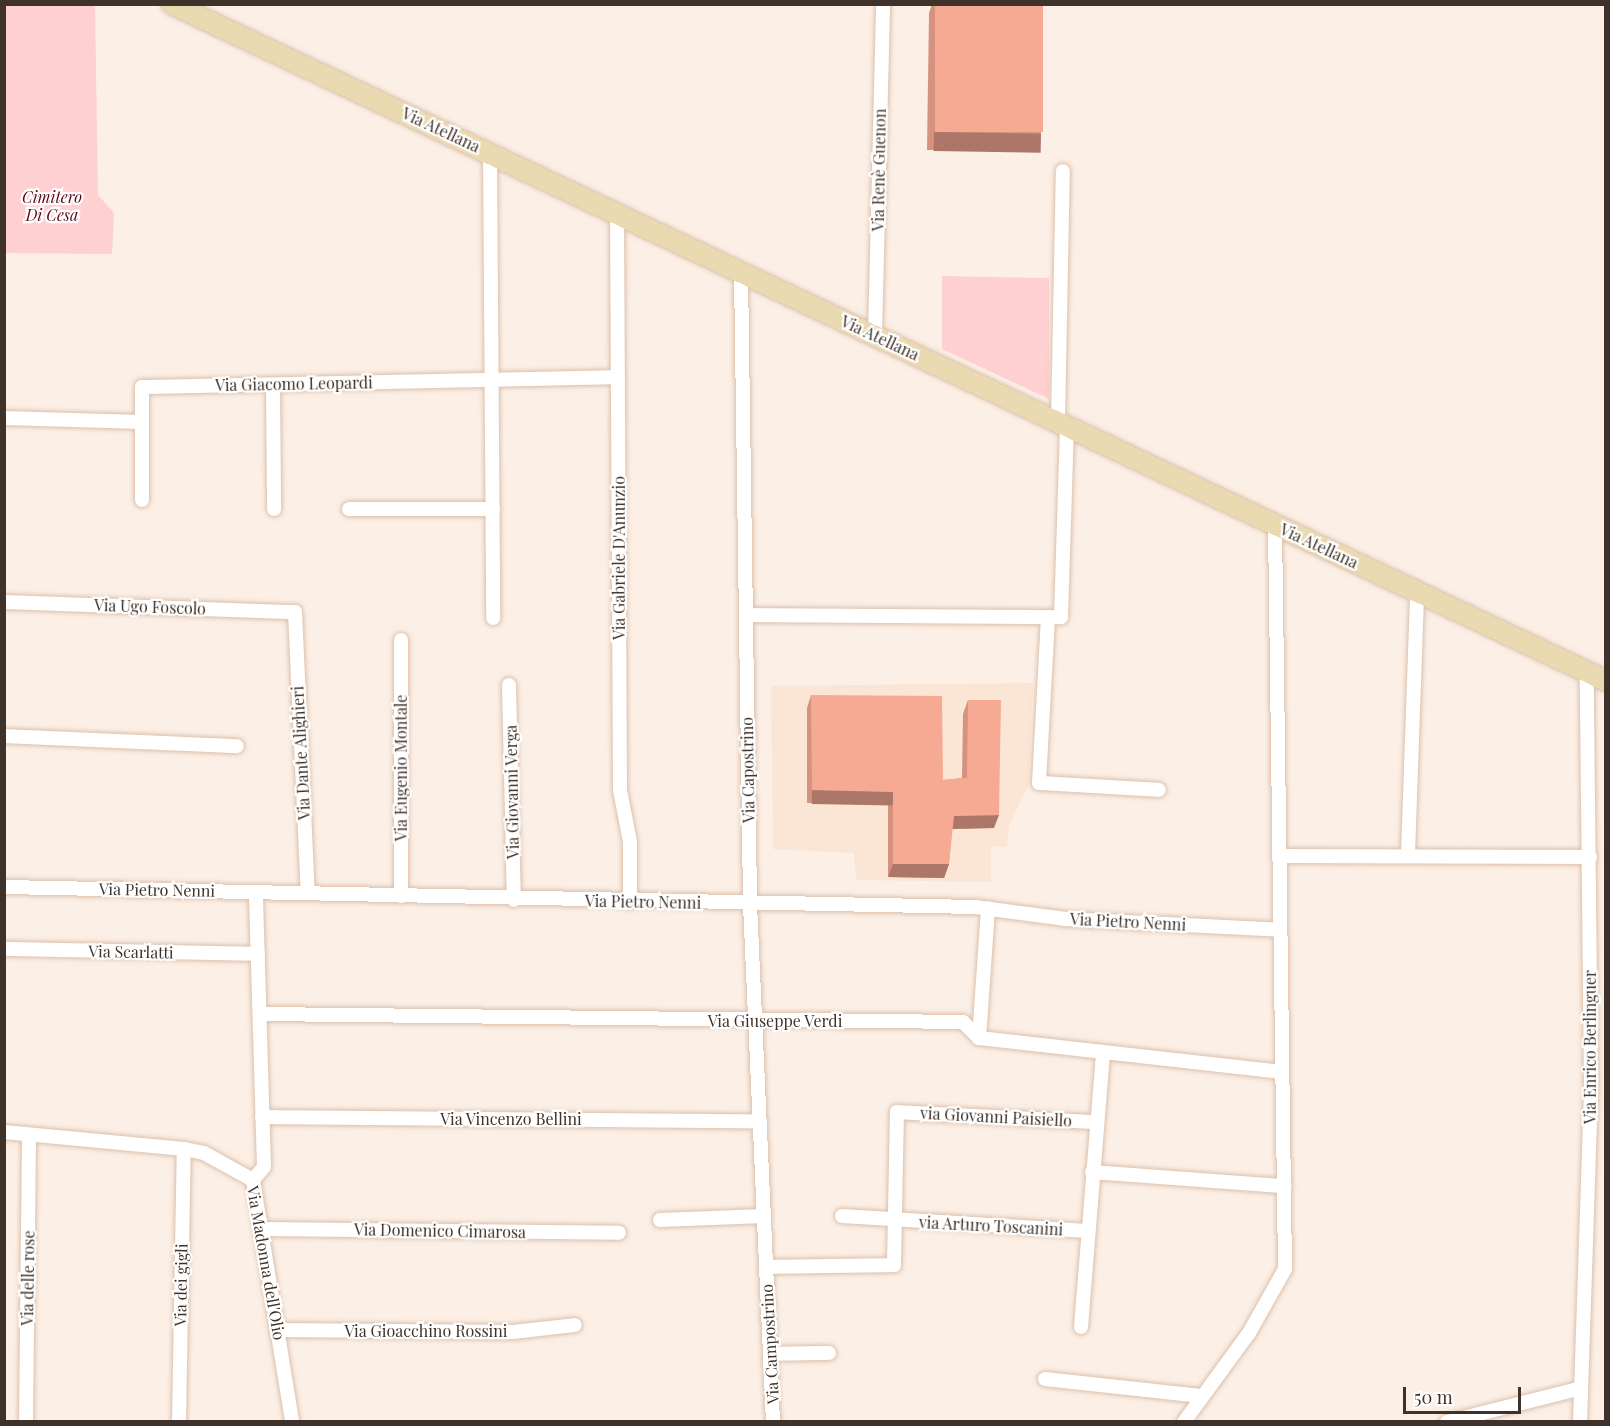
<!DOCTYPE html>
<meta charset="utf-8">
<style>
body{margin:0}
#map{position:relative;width:1610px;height:1426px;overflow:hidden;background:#fbefe6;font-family:"Playfair Display",serif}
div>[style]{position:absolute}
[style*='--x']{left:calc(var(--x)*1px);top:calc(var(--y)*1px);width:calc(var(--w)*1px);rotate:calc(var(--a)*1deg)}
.built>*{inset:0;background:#fbe5d5}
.green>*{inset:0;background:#fed0d1}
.roads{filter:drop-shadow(0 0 2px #ddc0aa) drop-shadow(0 0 2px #ddc0aa)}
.street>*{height:14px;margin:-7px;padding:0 7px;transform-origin:7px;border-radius:7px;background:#fff}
.secondary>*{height:20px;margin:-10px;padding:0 10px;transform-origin:10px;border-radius:10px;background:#eadab2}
.wall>*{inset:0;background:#d4927f}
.shaded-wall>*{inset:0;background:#ac7768;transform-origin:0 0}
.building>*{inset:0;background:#f6aa94;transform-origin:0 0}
span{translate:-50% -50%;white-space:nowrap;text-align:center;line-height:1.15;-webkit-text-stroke:4.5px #fff;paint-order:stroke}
.street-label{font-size:16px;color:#3e322a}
.park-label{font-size:16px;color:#5e0419;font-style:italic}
.frame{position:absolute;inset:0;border:6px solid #3e322a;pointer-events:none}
.scale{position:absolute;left:1403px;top:1387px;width:118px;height:27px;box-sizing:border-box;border:3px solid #3e322a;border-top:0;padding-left:8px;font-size:18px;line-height:21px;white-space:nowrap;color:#3e322a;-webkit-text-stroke:4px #fff;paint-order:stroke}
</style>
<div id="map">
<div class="built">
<i style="clip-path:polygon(1033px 683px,1028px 786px,1009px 825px,1007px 847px,991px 846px,991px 882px,856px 880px,854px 853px,773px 849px,771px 686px)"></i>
</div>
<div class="green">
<i style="clip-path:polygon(5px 4px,95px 5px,98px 195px,114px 213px,112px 254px,5px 253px)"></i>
<i style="clip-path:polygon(942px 276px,1049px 278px,1049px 399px,942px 349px)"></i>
</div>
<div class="roads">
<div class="street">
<i style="--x:490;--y:153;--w:465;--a:89.6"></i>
<i style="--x:617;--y:213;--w:577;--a:89.7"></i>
<i style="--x:620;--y:790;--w:53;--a:79.1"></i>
<i style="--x:630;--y:842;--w:60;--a:90"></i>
<i style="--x:741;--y:272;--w:632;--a:89.18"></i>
<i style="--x:750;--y:904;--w:519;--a:87.46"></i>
<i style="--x:875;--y:335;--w:331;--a:-88.6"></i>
<i style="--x:273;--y:385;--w:124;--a:89.5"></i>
<i style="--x:4;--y:418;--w:138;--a:1.7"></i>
<i style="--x:142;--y:422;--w:35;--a:-90"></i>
<i style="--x:142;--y:387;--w:476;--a:-1.2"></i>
<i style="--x:1058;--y:422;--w:251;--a:-88.9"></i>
<i style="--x:142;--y:500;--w:78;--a:-90"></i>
<i style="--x:349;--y:509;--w:144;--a:0"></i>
<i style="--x:4;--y:602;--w:291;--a:2"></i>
<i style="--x:295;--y:612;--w:281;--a:87.4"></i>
<i style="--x:746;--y:615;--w:315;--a:0.4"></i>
<i style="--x:1061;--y:617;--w:191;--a:-88.2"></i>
<i style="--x:1048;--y:617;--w:166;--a:93.1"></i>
<i style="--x:1039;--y:783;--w:120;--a:3.3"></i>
<i style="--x:509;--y:685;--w:215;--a:88.7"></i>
<i style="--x:4;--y:736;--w:233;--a:2.5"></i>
<i style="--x:1408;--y:854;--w:262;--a:-88"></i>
<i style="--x:1279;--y:856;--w:311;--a:0.2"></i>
<i style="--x:4;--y:887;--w:971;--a:1.18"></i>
<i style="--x:975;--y:907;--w:92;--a:7.5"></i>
<i style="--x:1066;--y:919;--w:214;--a:2.9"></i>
<i style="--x:401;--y:896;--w:256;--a:-90"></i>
<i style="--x:4;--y:949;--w:254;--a:1.1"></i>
<i style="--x:260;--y:1014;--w:703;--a:0.65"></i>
<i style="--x:963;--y:1022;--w:23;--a:45"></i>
<i style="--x:979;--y:1038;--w:305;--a:6.4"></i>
<i style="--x:979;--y:1038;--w:130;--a:-86"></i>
<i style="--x:262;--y:1117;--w:498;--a:0.5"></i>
<i style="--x:4;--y:1132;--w:181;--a:5.4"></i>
<i style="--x:184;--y:1149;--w:20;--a:11"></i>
<i style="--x:204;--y:1153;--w:56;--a:28.9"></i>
<i style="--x:253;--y:1180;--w:245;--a:80.8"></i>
<i style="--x:1092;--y:1172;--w:193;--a:4.2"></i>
<i style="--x:253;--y:1180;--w:17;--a:-50"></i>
<i style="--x:264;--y:1167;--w:275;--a:-91.7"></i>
<i style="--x:842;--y:1216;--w:246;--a:3.5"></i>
<i style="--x:660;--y:1220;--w:104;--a:-2.2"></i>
<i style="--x:261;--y:1229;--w:358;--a:0.6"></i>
<i style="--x:766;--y:1267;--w:128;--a:-0.9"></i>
<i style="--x:894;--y:1265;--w:153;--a:-88.9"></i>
<i style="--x:897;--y:1112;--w:199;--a:2.9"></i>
<i style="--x:1081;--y:1327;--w:276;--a:-85.4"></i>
<i style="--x:277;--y:1330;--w:236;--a:0.5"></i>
<i style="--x:513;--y:1332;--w:62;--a:-6.4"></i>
<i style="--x:770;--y:1354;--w:59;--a:-1"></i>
<i style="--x:1045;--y:1379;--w:157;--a:6.2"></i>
<i style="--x:26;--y:1422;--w:287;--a:-89.4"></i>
<i style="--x:179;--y:1422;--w:273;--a:-89"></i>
<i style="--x:1184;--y:1422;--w:110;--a:-53.9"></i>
<i style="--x:1249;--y:1333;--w:73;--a:-60.6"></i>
<i style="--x:1285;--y:1269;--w:744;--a:-90.77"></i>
<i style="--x:1447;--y:1422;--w:138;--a:-14.2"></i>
<i style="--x:1580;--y:1422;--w:335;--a:-88.1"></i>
<i style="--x:1591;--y:1087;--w:415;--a:-90.6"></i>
</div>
<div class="secondary">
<i style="--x:172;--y:4;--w:1586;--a:25.27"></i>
</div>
</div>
<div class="wall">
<i style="clip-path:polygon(932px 4px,1043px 4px,1041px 133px,1035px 151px,927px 150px,929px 13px)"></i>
<i style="clip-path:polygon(811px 695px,943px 780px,962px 778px,963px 714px,968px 700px,994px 828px,952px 829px,949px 864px,944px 878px,888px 877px,888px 805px,807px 803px,807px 708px)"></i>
</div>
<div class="shaded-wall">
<i style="left:934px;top:132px;width:107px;height:19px;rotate:1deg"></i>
<i style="left:812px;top:790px;width:81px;height:14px;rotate:1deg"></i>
<i style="clip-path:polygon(999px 815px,994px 828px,949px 829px,954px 816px)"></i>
<i style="clip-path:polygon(893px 864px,949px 864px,944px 878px,888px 877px)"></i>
</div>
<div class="building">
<i style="left:935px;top:4px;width:108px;height:128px"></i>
<i style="clip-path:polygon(811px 695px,942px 696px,943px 780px,967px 778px,968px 700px,1001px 700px,999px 815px,954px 816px,949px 864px,893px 864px,893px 792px,812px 790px)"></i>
</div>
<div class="street-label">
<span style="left:441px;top:130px;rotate:25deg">Via Atellana</span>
<span style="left:879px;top:170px;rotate:-89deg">Via Renè Guenon</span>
<span style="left:880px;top:338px;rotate:25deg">Via Atellana</span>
<span style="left:294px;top:384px;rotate:-1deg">Via Giacomo Leopardi</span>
<span style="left:1319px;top:546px;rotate:25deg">Via Atellana</span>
<span style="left:619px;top:558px;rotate:-90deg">Via Gabriele D'Anunzio</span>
<span style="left:150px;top:607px;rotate:2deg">Via Ugo Foscolo</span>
<span style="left:301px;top:753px;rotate:-93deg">Via Dante Alighieri</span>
<span style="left:401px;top:768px;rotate:-90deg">Via Eugenio Montale</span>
<span style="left:748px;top:770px;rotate:-91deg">Via Capostrino</span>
<span style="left:512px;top:792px;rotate:-91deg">Via Giovanni Verga</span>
<span style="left:157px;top:890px;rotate:1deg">Via Pietro Nenni</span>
<span style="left:643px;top:902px;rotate:1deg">Via Pietro Nenni</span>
<span style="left:1128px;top:922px;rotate:3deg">Via Pietro Nenni</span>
<span style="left:131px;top:952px;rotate:1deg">Via Scarlatti</span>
<span style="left:775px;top:1021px">Via Giuseppe Verdi</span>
<span style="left:1590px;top:1047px;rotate:-90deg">Via Enrico Berlinguer</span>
<span style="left:996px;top:1117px;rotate:3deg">via Giovanni Paisiello</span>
<span style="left:511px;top:1119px">Via Vincenzo Bellini</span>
<span style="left:991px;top:1226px;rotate:3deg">via Arturo Toscanini</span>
<span style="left:440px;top:1231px;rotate:1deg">Via Domenico Cimarosa</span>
<span style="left:266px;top:1263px;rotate:80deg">Via Madonna dell'Olio</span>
<span style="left:28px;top:1278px;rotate:-89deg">Via delle rose</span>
<span style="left:181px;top:1285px;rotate:-89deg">Via dei gigli</span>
<span style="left:426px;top:1331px">Via Gioacchino Rossini</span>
<span style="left:770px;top:1344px;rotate:-93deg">Via Campostrino</span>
</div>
<div class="park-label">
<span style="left:52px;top:206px">Cimitero<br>Di Cesa</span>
</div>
<div class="frame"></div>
<div class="scale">50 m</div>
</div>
